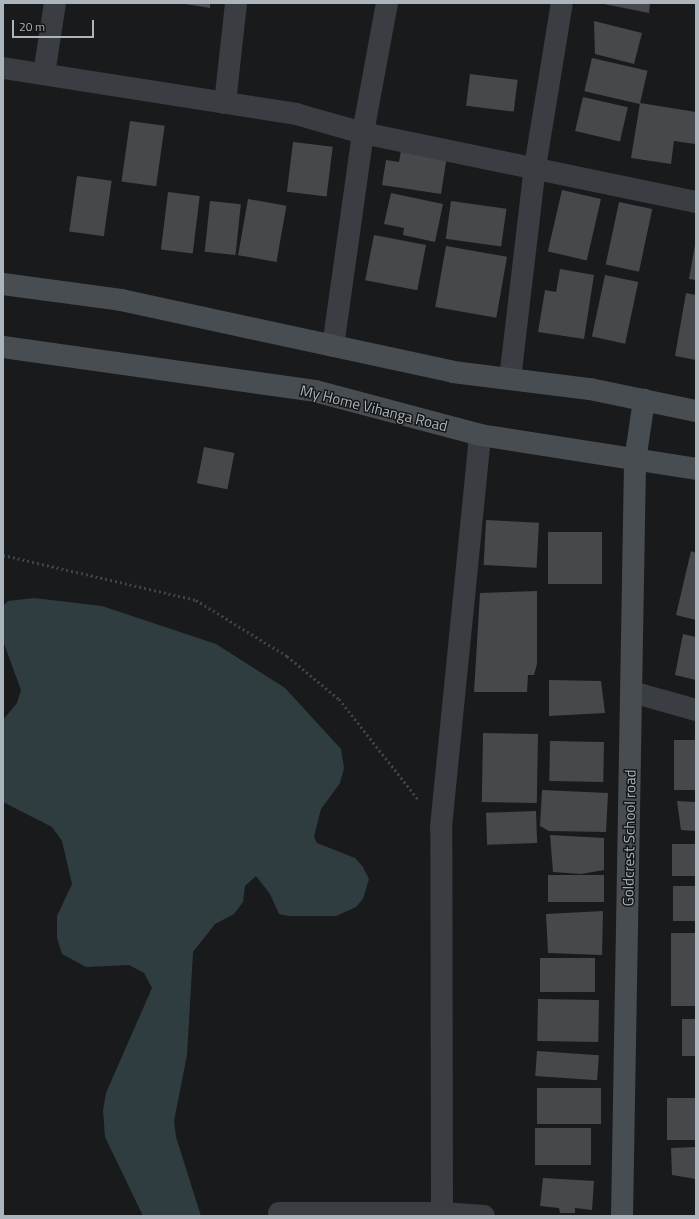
<!DOCTYPE html>
<style>
body{margin:0}
#map{position:relative;width:699px;height:1219px;overflow:hidden;background:#191a1c;font-family:"Titillium Web",sans-serif}
div>[style]{position:absolute}
[style*='--x']{left:calc(var(--x)*1px);top:calc(var(--y)*1px);width:calc(var(--w)*1px);rotate:calc(var(--a)*1deg)}
.water>*{inset:0;background:#2f3d40}
.building>*{inset:0;background:#46484c;transform-origin:0 0}
.path>*{height:2.5px;margin-top:-1.25px;transform-origin:0;background:repeating-linear-gradient(90deg,#404448 0 2px,transparent 0 5px)}
.street>*{height:22px;margin:-11px;padding:0 11px;transform-origin:11px;border-radius:11px;background:#3a3d41}
.secondary>*{height:22px;margin:-11px;padding:0 11px;transform-origin:11px;border-radius:11px;background:#484d51}
span{translate:-50% -50%;white-space:nowrap;text-align:center;line-height:1.15;-webkit-text-stroke:3px #141517;paint-order:stroke}
.street-label{font-size:15px;color:#acb5bb}
.frame{position:absolute;inset:0;border:4px solid #acb5bb;pointer-events:none}
.scale{position:absolute;left:12px;top:20px;width:82px;height:18px;box-sizing:border-box;border:2px solid #acb5bb;border-top:0;padding-left:5px;font-size:12px;line-height:14px;white-space:nowrap;color:#acb5bb;-webkit-text-stroke:3px #141517;paint-order:stroke}
</style>
<div id="map">
<div class="water">
<i style="clip-path:polygon(34px 598px,102px 606px,216px 644px,285px 688px,341px 749px,344px 768px,340px 783px,321px 809px,314px 837px,317px 843px,355px 858px,363px 867px,369px 879px,363px 899px,356px 907px,336px 916px,289px 916px,279px 914px,270px 894px,256px 876px,245px 886px,243px 902px,234px 914px,215px 924px,193px 952px,187px 1055px,174px 1121px,176px 1137px,201px 1216px,143px 1216px,105px 1137px,103px 1110px,106px 1093px,152px 988px,144px 973px,129px 965px,86px 967px,62px 954px,57px 938px,57px 916px,72px 884px,62px 841px,52px 827px,3px 802px,3px 720px,17px 703px,21px 690px,3px 641px,3px 606px,8px 601px)"></i>
</div>
<div class="building">
<i style="clip-path:polygon(179px 3px,210px 3px,210px 8px)"></i>
<i style="clip-path:polygon(599px 3px,650px 3px,649px 13px)"></i>
<i style="clip-path:polygon(594px 21px,642px 33px,634px 64px,595px 54px)"></i>
<i style="left:592px;top:58px;width:57px;height:34px;rotate:13deg"></i>
<i style="left:470px;top:74px;width:48px;height:32px;rotate:7deg"></i>
<i style="left:583px;top:97px;width:46px;height:35px;rotate:13deg"></i>
<i style="clip-path:polygon(640px 103px,696px 112px,695px 144px,674px 141px,671px 164px,631px 158px)"></i>
<i style="left:130px;top:121px;width:35px;height:61px;rotate:8deg"></i>
<i style="left:293px;top:142px;width:40px;height:50px;rotate:7deg"></i>
<i style="clip-path:polygon(401px 150px,447px 156px,441px 194px,382px 185px,386px 160px,399px 162px)"></i>
<i style="left:77px;top:176px;width:35px;height:56px;rotate:8deg"></i>
<i style="left:562px;top:190px;width:40px;height:63px;rotate:13deg"></i>
<i style="left:168px;top:192px;width:32px;height:58px;rotate:7deg"></i>
<i style="clip-path:polygon(391px 193px,443px 204px,435px 242px,403px 235px,404px 228px,384px 224px)"></i>
<i style="left:248px;top:199px;width:39px;height:57px;rotate:10deg"></i>
<i style="left:210px;top:201px;width:31px;height:51px;rotate:6deg"></i>
<i style="left:451px;top:201px;width:56px;height:38px;rotate:8deg"></i>
<i style="left:619px;top:202px;width:34px;height:64px;rotate:12deg"></i>
<i style="left:374px;top:235px;width:53px;height:46px;rotate:11deg"></i>
<i style="clip-path:polygon(695px 245px,696px 245px,696px 280px,689px 279px)"></i>
<i style="left:446px;top:246px;width:62px;height:62px;rotate:10deg"></i>
<i style="clip-path:polygon(560px 269px,594px 275px,584px 339px,538px 332px,545px 290px,556px 292px)"></i>
<i style="left:605px;top:275px;width:34px;height:63px;rotate:12deg"></i>
<i style="clip-path:polygon(686px 293px,696px 295px,696px 360px,675px 356px)"></i>
<i style="left:204px;top:447px;width:31px;height:37px;rotate:11deg"></i>
<i style="left:486px;top:520px;width:53px;height:45px;rotate:3deg"></i>
<i style="left:548px;top:532px;width:54px;height:52px"></i>
<i style="clip-path:polygon(691px 551px,696px 553px,696px 620px,676px 615px)"></i>
<i style="clip-path:polygon(537px 591px,537px 664px,534px 675px,528px 675px,527px 692px,474px 692px,480px 593px)"></i>
<i style="clip-path:polygon(683px 634px,696px 637px,696px 680px,675px 675px)"></i>
<i style="clip-path:polygon(549px 680px,601px 681px,605px 713px,549px 716px)"></i>
<i style="left:483px;top:733px;width:55px;height:69px;rotate:1deg"></i>
<i style="left:674px;top:740px;width:22px;height:50px"></i>
<i style="left:550px;top:741px;width:54px;height:40px;rotate:1deg"></i>
<i style="clip-path:polygon(542px 790px,608px 793px,606px 832px,549px 831px,540px 826px)"></i>
<i style="clip-path:polygon(677px 801px,696px 802px,696px 831px,681px 830px)"></i>
<i style="left:536px;top:811px;width:32px;height:50px;rotate:88deg"></i>
<i style="clip-path:polygon(550px 835px,604px 838px,604px 870px,581px 874px,553px 872px)"></i>
<i style="left:672px;top:844px;width:24px;height:32px"></i>
<i style="left:604px;top:875px;width:27px;height:56px;rotate:90deg"></i>
<i style="left:673px;top:886px;width:23px;height:35px"></i>
<i style="clip-path:polygon(603px 911px,602px 955px,548px 953px,546px 914px)"></i>
<i style="left:671px;top:933px;width:25px;height:73px"></i>
<i style="left:540px;top:958px;width:55px;height:34px"></i>
<i style="left:538px;top:999px;width:61px;height:42px;rotate:1deg"></i>
<i style="left:696px;top:1019px;width:37px;height:14px;rotate:90deg"></i>
<i style="left:537px;top:1051px;width:62px;height:25px;rotate:4deg"></i>
<i style="left:537px;top:1088px;width:64px;height:36px"></i>
<i style="left:667px;top:1098px;width:29px;height:42px"></i>
<i style="left:535px;top:1128px;width:56px;height:37px"></i>
<i style="clip-path:polygon(696px 1147px,696px 1179px,672px 1175px,671px 1148px)"></i>
<i style="clip-path:polygon(543px 1178px,594px 1181px,592px 1210px,575px 1208px,575px 1213px,560px 1213px,559px 1208px,540px 1206px)"></i>
</div>
<div class="path">
<i style="--x:3;--y:555;--w:198;--a:13.1"></i>
<i style="--x:196;--y:600;--w:107;--a:31.6"></i>
<i style="--x:287;--y:656;--w:67;--a:39.6"></i>
<i style="--x:339;--y:699;--w:127;--a:51.7"></i>
</div>
<div class="street">
<i style="--x:387;--y:3;--w:132;--a:100.5"></i>
<i style="--x:363;--y:133;--w:340;--a:11.7"></i>
<i style="--x:3;--y:68;--w:297;--a:8.9"></i>
<i style="--x:296;--y:114;--w:70;--a:15.8"></i>
<i style="--x:363;--y:133;--w:215;--a:98"></i>
<i style="--x:44;--y:74;--w:72;--a:-81.2"></i>
<i style="--x:225;--y:103;--w:101;--a:-83.7"></i>
<i style="--x:510;--y:379;--w:213;--a:-83.3"></i>
<i style="--x:535;--y:167;--w:166;--a:-80.7"></i>
<i style="--x:632;--y:692;--w:66;--a:15.7"></i>
<i style="--x:279;--y:1213;--w:163;--a:0"></i>
<i style="--x:442;--y:1213;--w:42;--a:4.1"></i>
<i style="--x:442;--y:1213;--w:386;--a:-90.1"></i>
<i style="--x:441;--y:827;--w:394;--a:-84.3"></i>
</div>
<div class="secondary">
<i style="--x:3;--y:284;--w:119;--a:7.7"></i>
<i style="--x:121;--y:300;--w:340;--a:12.2"></i>
<i style="--x:453;--y:372;--w:138;--a:7.1"></i>
<i style="--x:590;--y:389;--w:108;--a:11.7"></i>
<i style="--x:3;--y:347;--w:315;--a:8"></i>
<i style="--x:315;--y:391;--w:171;--a:14.9"></i>
<i style="--x:480;--y:435;--w:219;--a:8.9"></i>
<i style="--x:622;--y:1216;--w:755;--a:-89.01"></i>
<i style="--x:635;--y:461;--w:62;--a:-81.6"></i>
</div>
<div class="street-label">
<span style="left:374px;top:408px;rotate:14deg">My Home Vihanga Road</span>
<span style="left:629px;top:838px;rotate:-89deg">Goldcrest School road</span>
</div>
<div class="frame"></div>
<div class="scale">20 m</div>
</div>
